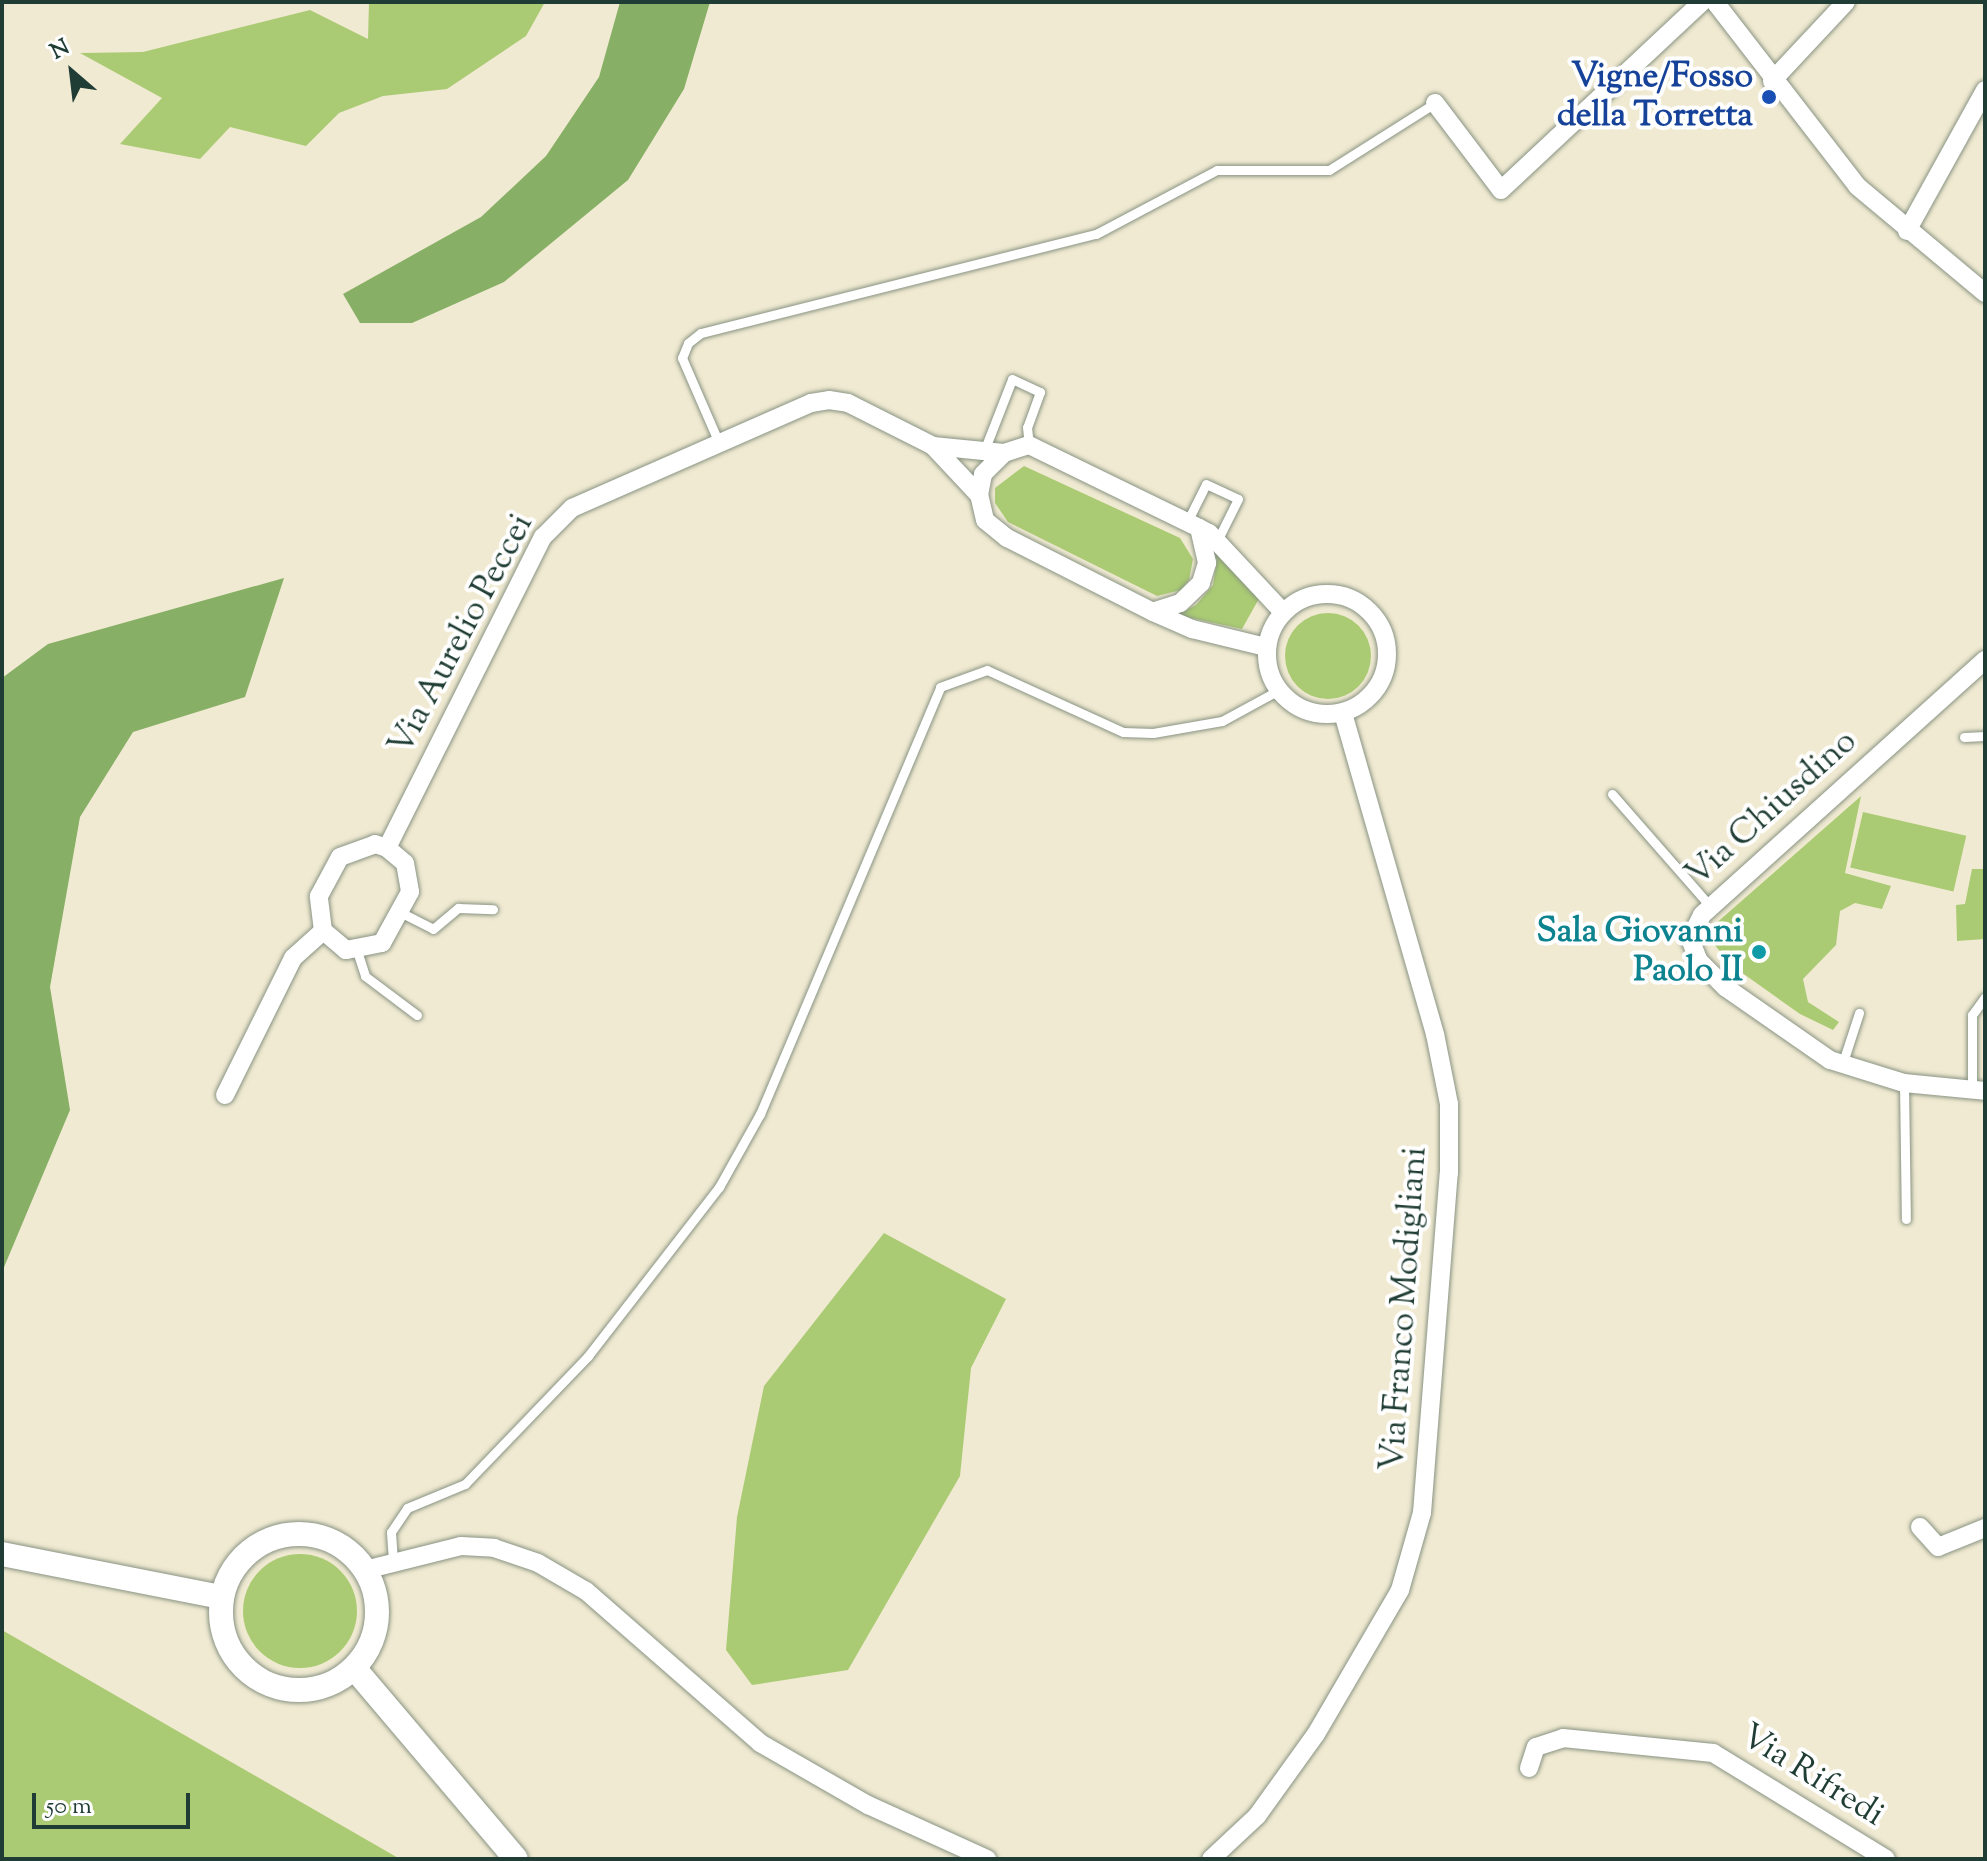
<!DOCTYPE html>
<style>
body{margin:0}
#map{position:relative;width:1987px;height:1861px;overflow:hidden;background:#f1ead2;font-family:"Sorts Mill Goudy",serif}
div>[style]{position:absolute}
[style*='--x']{left:calc(var(--x)*1px);top:calc(var(--y)*1px);width:calc(var(--w)*1px);rotate:calc(var(--a)*1deg)}
.green>*{inset:0;background:#aacb73;transform-origin:0 0}
.round{border-radius:50%}
.forest>*{inset:0;background:#87af65}
.roads{filter:drop-shadow(0 0 2px #889483) drop-shadow(0 0 2px #889483)}
.service>*{height:9px;margin:-4.5px;padding:0 4.5px;transform-origin:4.5px;border-radius:4.5px;background:#fff}
.minor>*{height:18px;margin:-9px;padding:0 9px;transform-origin:9px;border-radius:9px;background:#fff}
.minor>.ring{margin:-9px;padding:0;box-sizing:content-box;background:none;border:18px solid #fff;border-radius:50%}
.tertiary>*{height:24px;margin:-12px;padding:0 12px;transform-origin:12px;border-radius:12px;background:#fff}
.tertiary>.ring{margin:-12px;padding:0;box-sizing:content-box;background:none;border:24px solid #fff;border-radius:50%}
.dots>*{width:22px;height:22px;translate:-50% -50%;box-sizing:border-box;border:4px solid #fff;border-radius:50%}
span{translate:-50% -50%;white-space:nowrap;text-align:center;line-height:1.15;-webkit-text-stroke:8px #fff;paint-order:stroke}
.transit-label{font-size:34px;color:#164399;font-weight:700}
.right{translate:-100% -50%;text-align:right}
.street-label{font-size:34px;color:#1f3d34}
.culture-label{font-size:34px;color:#0d838f;font-weight:700}
.frame{position:absolute;inset:0;border:4px solid #1f3d34;pointer-events:none}
.north{position:absolute;left:32px;top:32px;width:80px;height:80px;-webkit-text-stroke:6px #fff;paint-order:stroke;rotate:332deg;font-size:22px;font-weight:700;line-height:32px;text-align:center;color:#1f3d34}
.north::after{content:'';display:block;margin:auto;width:28px;height:36px;background:#1f3d34;clip-path:polygon(50% 0,100% 100%,50% 72%,0 100%)}
.scale{position:absolute;left:32px;top:1793px;width:158px;height:36px;box-sizing:border-box;border:4px solid #1f3d34;border-top:0;padding-left:10px;font-size:24px;line-height:28px;white-space:nowrap;color:#1f3d34;-webkit-text-stroke:6px #fff;paint-order:stroke}
</style>
<div id="map">
<div class="green">
<i style="clip-path:polygon(369px 2px,545px 2px,526px 36px,447px 89px,383px 96px,339px 113px,306px 146px,230px 127px,200px 159px,120px 144px,162px 98px,80px 53px,143px 52px,310px 10px,368px 39px)"></i>
<i style="clip-path:polygon(1024px 466px,1180px 538px,1193px 559px,1189px 580px,1181px 590px,1157px 596px,1008px 522px,995px 503px,995px 488px)"></i>
<i style="clip-path:polygon(1213px 545px,1261px 595px,1242px 629px,1177px 615px,1196px 605px,1213px 585px,1217px 560px)"></i>
<i class="round" style="left:1285px;top:613px;width:86px;height:86px"></i>
<i style="clip-path:polygon(1861px 796px,1845px 873px,1891px 886px,1882px 909px,1855px 903px,1840px 911px,1836px 945px,1803px 979px,1808px 1002px,1839px 1022px,1833px 1030px,1800px 1014px,1731px 965px,1705px 933px)"></i>
<i style="left:1863px;top:812px;width:106px;height:57px;rotate:13deg"></i>
<i style="clip-path:polygon(1972px 869px,1985px 869px,1985px 939px,1957px 941px,1956px 905px,1965px 904px)"></i>
<i style="clip-path:polygon(884px 1233px,1006px 1299px,971px 1368px,960px 1476px,848px 1670px,752px 1685px,726px 1650px,737px 1517px,764px 1386px)"></i>
<i class="round" style="left:243px;top:1554px;width:114px;height:114px"></i>
<i style="clip-path:polygon(2px 1630px,400px 1859px,2px 1859px)"></i>
</div>
<div class="forest">
<i style="clip-path:polygon(620px 2px,710px 2px,684px 89px,628px 180px,504px 282px,412px 323px,360px 323px,343px 294px,481px 217px,546px 156px,599px 77px)"></i>
<i style="clip-path:polygon(284px 578px,245px 697px,133px 732px,80px 817px,50px 987px,70px 1110px,2px 1272px,2px 678px,48px 644px)"></i>
</div>
<div class="roads">
<div class="service">
<i style="--x:719;--y:443;--w:93;--a:-113.5"></i>
<i style="--x:682;--y:358;--w:16;--a:-68"></i>
<i style="--x:688;--y:343;--w:16;--a:-38"></i>
<i style="--x:701;--y:333;--w:407;--a:-14.1"></i>
<i style="--x:1096;--y:234;--w:137;--a:-27.9"></i>
<i style="--x:1217;--y:170;--w:112;--a:0"></i>
<i style="--x:1329;--y:170;--w:125;--a:-32.3"></i>
<i style="--x:984;--y:451;--w:77;--a:-68.7"></i>
<i style="--x:1012;--y:379;--w:31;--a:25"></i>
<i style="--x:1040;--y:392;--w:37;--a:110"></i>
<i style="--x:1027;--y:427;--w:18;--a:84"></i>
<i style="--x:1187;--y:522;--w:42;--a:-63.4"></i>
<i style="--x:1206;--y:484;--w:35;--a:25"></i>
<i style="--x:1238;--y:499;--w:45;--a:116.6"></i>
<i style="--x:1964;--y:737;--w:21;--a:-3"></i>
<i style="--x:1612;--y:794;--w:150;--a:48.8"></i>
<i style="--x:400;--y:912;--w:37;--a:27"></i>
<i style="--x:433;--y:929;--w:33;--a:-40"></i>
<i style="--x:458;--y:908;--w:35;--a:2"></i>
<i style="--x:357;--y:951;--w:26;--a:72"></i>
<i style="--x:365;--y:976;--w:65;--a:36.9"></i>
<i style="--x:1842;--y:1065;--w:55;--a:-71.9"></i>
<i style="--x:1904;--y:1083;--w:136;--a:89.2"></i>
<i style="--x:1972;--y:1091;--w:76;--a:-90"></i>
<i style="--x:1972;--y:1015;--w:22;--a:-54"></i>
<i style="--x:393;--y:1561;--w:29;--a:-94"></i>
<i style="--x:391;--y:1532;--w:29;--a:-56"></i>
<i style="--x:407;--y:1508;--w:63;--a:-22.5"></i>
<i style="--x:465;--y:1484;--w:178;--a:-46.1"></i>
<i style="--x:588;--y:1356;--w:214;--a:-52.2"></i>
<i style="--x:719;--y:1187;--w:84;--a:-60.7"></i>
<i style="--x:760;--y:1114;--w:463;--a:-67.1"></i>
<i style="--x:940;--y:687;--w:50;--a:-19.9"></i>
<i style="--x:987;--y:670;--w:149;--a:24.5"></i>
<i style="--x:1123;--y:732;--w:30;--a:2"></i>
<i style="--x:1153;--y:733;--w:70;--a:-9.9"></i>
<i style="--x:1222;--y:721;--w:63;--a:-28.6"></i>
</div>
<div class="minor">
<i style="--x:1715;--y:2;--w:232;--a:52.3"></i>
<i style="--x:1857;--y:186;--w:167;--a:39.9"></i>
<i style="--x:1772;--y:81;--w:108;--a:-46.9"></i>
<i style="--x:1435;--y:103;--w:109;--a:52.8"></i>
<i style="--x:1501;--y:190;--w:275;--a:-43.1"></i>
<i style="--x:1907;--y:231;--w:161;--a:-61"></i>
<i style="--x:979;--y:495;--w:67;--a:-133.2"></i>
<i style="--x:933;--y:446;--w:71;--a:5.6"></i>
<i style="--x:1199;--y:528;--w:36;--a:77"></i>
<i style="--x:1207;--y:563;--w:21;--a:107"></i>
<i style="--x:1201;--y:583;--w:29;--a:136"></i>
<i style="--x:1180;--y:603;--w:28;--a:162"></i>
<i style="--x:1153;--y:612;--w:164;--a:-153.1"></i>
<i style="--x:1007;--y:538;--w:28;--a:-141"></i>
<i style="--x:985;--y:520;--w:26;--a:-103"></i>
<i style="--x:979;--y:495;--w:21;--a:-79"></i>
<i style="--x:983;--y:474;--w:30;--a:-45"></i>
<i style="--x:1004;--y:453;--w:26;--a:-18"></i>
<i style="--x:1029;--y:445;--w:189;--a:26"></i>
<i style="--x:1199;--y:528;--w:11;--a:27"></i>
<i style="--x:1209;--y:533;--w:108;--a:46.9"></i>
<i class="ring" style="left:1267px;top:594px;width:102px;height:102px"></i>
<i style="--x:1153;--y:612;--w:43;--a:23.6"></i>
<i style="--x:1192;--y:629;--w:76;--a:13.7"></i>
<i style="--x:1985;--y:660;--w:381;--a:138"></i>
<i style="--x:1702;--y:915;--w:27;--a:117"></i>
<i style="--x:1690;--y:939;--w:24;--a:68"></i>
<i style="--x:1699;--y:961;--w:37;--a:45"></i>
<i style="--x:1725;--y:987;--w:128;--a:34.8"></i>
<i style="--x:1830;--y:1060;--w:77;--a:17.3"></i>
<i style="--x:1904;--y:1083;--w:81;--a:5.6"></i>
<i style="--x:375;--y:844;--w:13;--a:18"></i>
<i style="--x:387;--y:848;--w:23;--a:40"></i>
<i style="--x:405;--y:863;--w:29;--a:80"></i>
<i style="--x:410;--y:892;--w:58;--a:118.8"></i>
<i style="--x:382;--y:943;--w:37;--a:169"></i>
<i style="--x:346;--y:950;--w:30;--a:-140"></i>
<i style="--x:323;--y:931;--w:35;--a:-97"></i>
<i style="--x:319;--y:896;--w:44;--a:-61.7"></i>
<i style="--x:340;--y:857;--w:37;--a:-20"></i>
<i style="--x:387;--y:848;--w:348;--a:-63.4"></i>
<i style="--x:543;--y:537;--w:41;--a:-45"></i>
<i style="--x:572;--y:508;--w:261;--a:-23.7"></i>
<i style="--x:811;--y:403;--w:18;--a:-9"></i>
<i style="--x:829;--y:400;--w:19;--a:9"></i>
<i style="--x:848;--y:403;--w:95;--a:26.8"></i>
<i style="--x:225;--y:1095;--w:153;--a:-63.6"></i>
<i style="--x:293;--y:958;--w:40;--a:-42"></i>
<i style="--x:1920;--y:1527;--w:27;--a:48"></i>
<i style="--x:1938;--y:1547;--w:51;--a:-22"></i>
<i style="--x:365;--y:1570;--w:99;--a:-14"></i>
<i style="--x:461;--y:1546;--w:33;--a:3"></i>
<i style="--x:494;--y:1548;--w:46;--a:18.8"></i>
<i style="--x:538;--y:1563;--w:56;--a:30.3"></i>
<i style="--x:586;--y:1591;--w:231;--a:41.1"></i>
<i style="--x:760;--y:1743;--w:125;--a:29.9"></i>
<i style="--x:868;--y:1805;--w:131;--a:24.4"></i>
<i style="--x:1529;--y:1768;--w:22;--a:-72"></i>
<i style="--x:1536;--y:1747;--w:28;--a:-18"></i>
<i style="--x:1563;--y:1738;--w:151;--a:5.7"></i>
<i style="--x:1713;--y:1753;--w:203;--a:31.5"></i>
<i style="--x:1211;--y:1859;--w:63;--a:-43.1"></i>
<i style="--x:1257;--y:1816;--w:101;--a:-54.3"></i>
<i style="--x:1316;--y:1734;--w:167;--a:-59.7"></i>
<i style="--x:1400;--y:1590;--w:80;--a:-74.1"></i>
<i style="--x:1422;--y:1513;--w:341;--a:-85.5"></i>
<i style="--x:1449;--y:1173;--w:69;--a:-90"></i>
<i style="--x:1449;--y:1104;--w:71;--a:-101.3"></i>
<i style="--x:1435;--y:1034;--w:334;--a:-106"></i>
</div>
<div class="tertiary">
<i class="ring" style="left:221px;top:1534px;width:132px;height:132px"></i>
<i style="--x:2;--y:1554;--w:224;--a:11.1"></i>
<i style="--x:354;--y:1668;--w:250;--a:49.7"></i>
</div>
</div>
<div class="dots">
<i style="left:1769px;top:97px;background:#1a4fb4"></i>
<i style="left:1759px;top:952px;background:#0f9aa8"></i>
</div>
<div class="transit-label">
<span class="right" style="left:1753px;top:97px">Vigne/Fosso<br>della Torretta</span>
</div>
<div class="street-label">
<span style="left:462px;top:635px;rotate:-62deg">Via Aurelio Peccei</span>
<span style="left:1772px;top:809px;rotate:-42deg">Via Chiusdino</span>
<span style="left:1405px;top:1309px;rotate:-86deg">Via Franco Modigliani</span>
<span style="left:1812px;top:1776px;rotate:32deg">Via Rifredi</span>
</div>
<div class="culture-label">
<span class="right" style="left:1743px;top:952px">Sala Giovanni<br>Paolo II</span>
</div>
<div class="frame"></div>
<div class="north">N</div>
<div class="scale">50 m</div>
</div>
